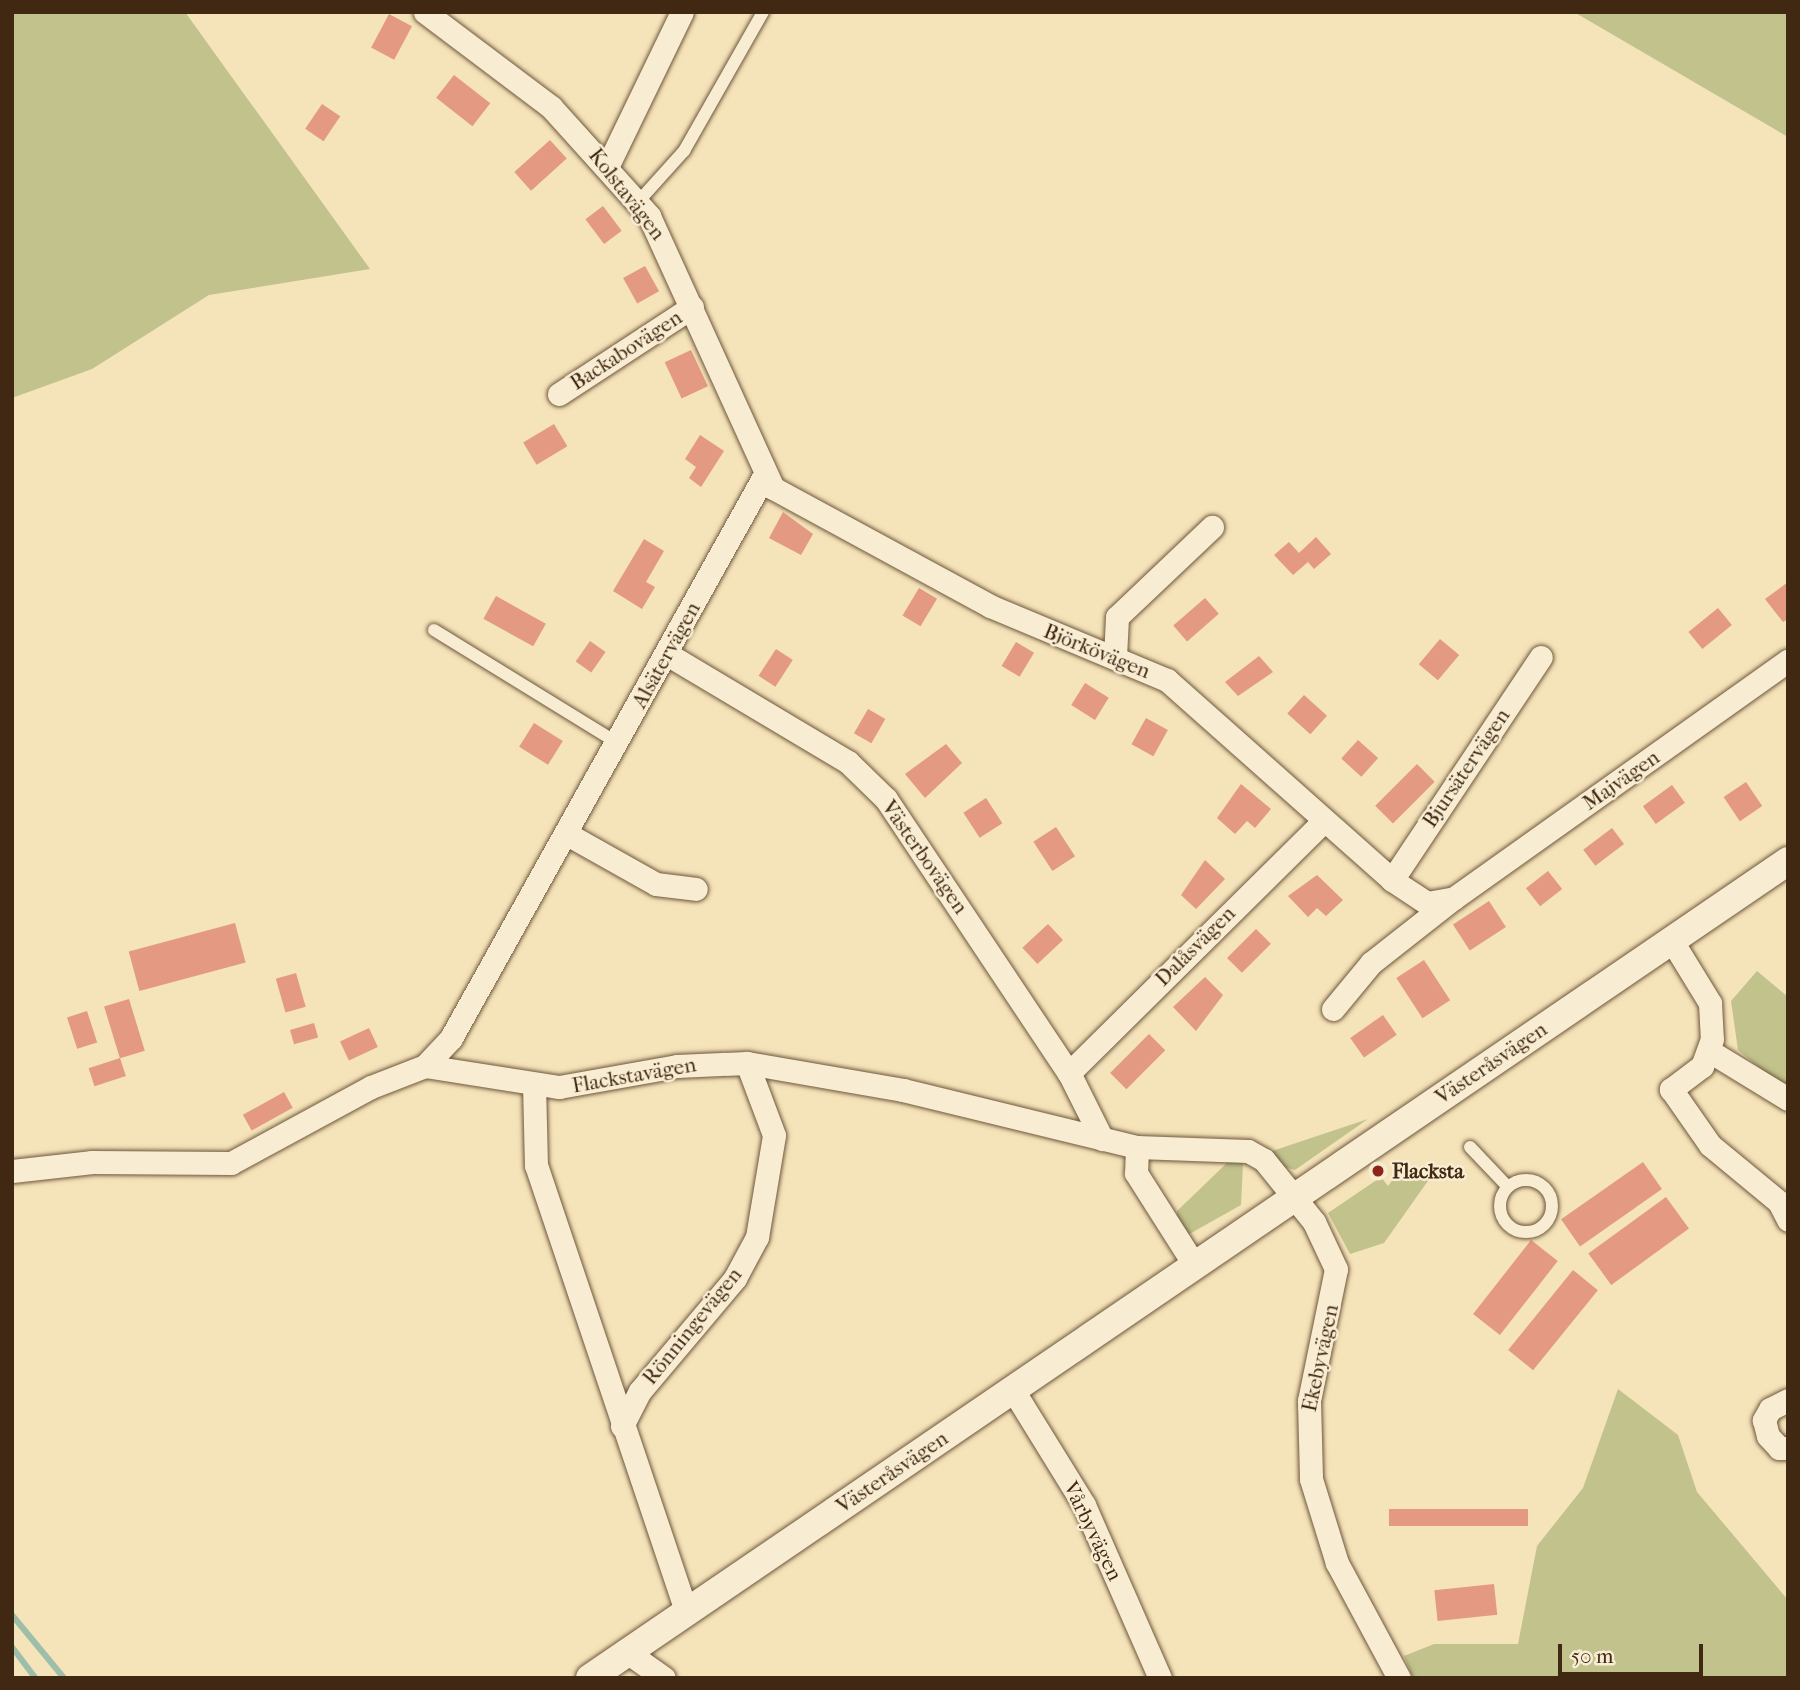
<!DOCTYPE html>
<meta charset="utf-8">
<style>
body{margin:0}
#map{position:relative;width:1800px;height:1690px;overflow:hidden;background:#f5e3b9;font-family:"IM FELL French Canon",serif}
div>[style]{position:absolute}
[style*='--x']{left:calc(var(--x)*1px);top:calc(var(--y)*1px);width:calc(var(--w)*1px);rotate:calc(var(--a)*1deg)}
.green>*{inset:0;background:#c1c28c}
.stream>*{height:6px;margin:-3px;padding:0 3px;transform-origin:3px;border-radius:3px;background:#9dbfaa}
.building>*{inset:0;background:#e39982;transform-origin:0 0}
.roads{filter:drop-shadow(0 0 2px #6e573c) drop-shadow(0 0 2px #6e573c)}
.service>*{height:12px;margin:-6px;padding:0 6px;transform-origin:6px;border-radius:6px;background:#f8edd2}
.service>.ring{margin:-6px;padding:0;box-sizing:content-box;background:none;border:12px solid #f8edd2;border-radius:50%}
.minor>*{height:23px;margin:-11.5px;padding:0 11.5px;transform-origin:11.5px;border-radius:11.5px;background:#f8edd2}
.tertiary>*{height:28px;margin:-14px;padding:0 14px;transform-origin:14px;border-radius:14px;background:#f8edd2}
.dots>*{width:19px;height:19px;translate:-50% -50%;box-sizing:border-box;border:4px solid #f8edd2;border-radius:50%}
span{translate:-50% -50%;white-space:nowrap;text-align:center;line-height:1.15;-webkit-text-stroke:5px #f8edd2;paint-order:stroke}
.street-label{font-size:21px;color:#412813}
.poi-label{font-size:21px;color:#412813;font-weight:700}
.left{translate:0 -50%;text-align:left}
.frame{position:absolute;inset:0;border:14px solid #412813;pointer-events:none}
.scale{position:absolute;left:1558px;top:1644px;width:145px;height:32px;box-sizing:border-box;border:4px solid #412813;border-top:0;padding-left:9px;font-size:21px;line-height:24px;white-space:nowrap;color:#412813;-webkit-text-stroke:5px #f8edd2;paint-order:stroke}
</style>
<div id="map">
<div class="green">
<i style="clip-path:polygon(12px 12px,185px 12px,370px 269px,209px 295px,92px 369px,12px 398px)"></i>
<i style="clip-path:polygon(1574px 12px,1788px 12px,1788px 137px)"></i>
<i style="clip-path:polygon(1757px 971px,1788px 997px,1788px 1091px,1738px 1050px,1731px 1001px)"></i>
<i style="clip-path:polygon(1368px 1119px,1295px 1170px,1283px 1167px,1269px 1152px)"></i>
<i style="clip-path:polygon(1230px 1160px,1243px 1163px,1241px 1205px,1184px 1237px,1177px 1234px,1177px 1211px)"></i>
<i style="clip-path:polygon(1400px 1170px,1430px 1178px,1384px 1243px,1350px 1254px,1328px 1213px,1381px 1177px,1388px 1186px)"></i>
<i style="clip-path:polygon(1618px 1389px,1678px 1435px,1697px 1492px,1788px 1600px,1788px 1678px,1413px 1678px,1404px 1656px,1434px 1644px,1518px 1644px,1537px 1546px,1583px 1488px)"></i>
</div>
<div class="stream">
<i style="--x:12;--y:1615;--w:82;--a:50.5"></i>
<i style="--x:12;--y:1647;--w:39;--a:53"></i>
</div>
<div class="building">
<i style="left:389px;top:14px;width:26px;height:38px;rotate:28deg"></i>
<i style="left:454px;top:75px;width:46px;height:29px;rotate:38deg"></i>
<i style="left:322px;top:104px;width:22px;height:30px;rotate:34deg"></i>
<i style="left:550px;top:140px;width:25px;height:48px;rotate:48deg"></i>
<i style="left:603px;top:206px;width:31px;height:22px;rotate:53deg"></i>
<i style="left:645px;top:266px;width:29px;height:25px;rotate:61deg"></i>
<i style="left:691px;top:350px;width:40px;height:29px;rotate:65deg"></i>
<i style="left:554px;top:424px;width:26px;height:36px;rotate:59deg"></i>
<i style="clip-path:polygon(700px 435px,724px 451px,701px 487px,689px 478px,696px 467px,685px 459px)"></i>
<i style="clip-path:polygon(783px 512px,813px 534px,801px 555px,769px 538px)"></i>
<i style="clip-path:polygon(1316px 537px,1331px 554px,1314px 569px,1308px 562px,1293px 575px,1274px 555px,1289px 542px,1299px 553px)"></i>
<i style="clip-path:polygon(644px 539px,664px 551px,646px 582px,655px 587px,642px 609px,613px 591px)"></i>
<i style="clip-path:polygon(1788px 582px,1788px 619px,1783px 622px,1765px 599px)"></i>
<i style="left:919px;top:588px;width:21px;height:32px;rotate:31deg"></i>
<i style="left:496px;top:596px;width:57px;height:26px;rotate:29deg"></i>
<i style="left:1205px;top:598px;width:21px;height:42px;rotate:49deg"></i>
<i style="left:1718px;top:608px;width:22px;height:38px;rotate:51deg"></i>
<i style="left:1440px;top:639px;width:25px;height:33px;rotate:40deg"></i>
<i style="left:590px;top:641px;width:19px;height:25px;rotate:35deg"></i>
<i style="left:1016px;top:642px;width:21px;height:28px;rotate:31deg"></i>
<i style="left:776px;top:649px;width:20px;height:32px;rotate:33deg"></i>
<i style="clip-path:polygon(1259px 656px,1273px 672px,1238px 696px,1225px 682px)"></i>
<i style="left:1085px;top:683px;width:28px;height:26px;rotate:32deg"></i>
<i style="left:1304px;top:695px;width:31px;height:25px;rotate:42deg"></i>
<i style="left:868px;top:709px;width:20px;height:28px;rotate:30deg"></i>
<i style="left:1146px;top:718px;width:25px;height:30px;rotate:29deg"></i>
<i style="left:534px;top:723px;width:34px;height:28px;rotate:32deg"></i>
<i style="left:1358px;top:740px;width:27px;height:25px;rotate:42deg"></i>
<i style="clip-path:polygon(946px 744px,962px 763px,925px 798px,905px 774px)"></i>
<i style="left:1417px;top:764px;width:25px;height:59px;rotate:45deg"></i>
<i style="left:1746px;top:782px;width:29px;height:27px;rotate:56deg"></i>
<i style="clip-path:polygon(1241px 784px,1271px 809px,1255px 828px,1247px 821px,1235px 834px,1217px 818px)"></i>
<i style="left:1672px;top:785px;width:22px;height:36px;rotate:54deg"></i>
<i style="left:986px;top:798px;width:30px;height:27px;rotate:57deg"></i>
<i style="left:1056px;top:827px;width:35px;height:27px;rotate:57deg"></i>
<i style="left:1612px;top:828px;width:20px;height:36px;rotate:53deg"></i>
<i style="clip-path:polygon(1205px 860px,1225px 879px,1196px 909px,1181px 895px)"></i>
<i style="left:1548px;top:871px;width:23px;height:28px;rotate:52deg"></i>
<i style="clip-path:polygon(1317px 875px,1343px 900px,1326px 916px,1317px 908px,1308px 917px,1288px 896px)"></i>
<i style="left:1489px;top:901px;width:31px;height:43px;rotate:57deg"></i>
<i style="left:235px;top:923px;width:41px;height:110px;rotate:75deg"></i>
<i style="left:1048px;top:924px;width:22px;height:35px;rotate:47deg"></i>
<i style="left:1256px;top:929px;width:21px;height:41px;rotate:45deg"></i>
<i style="left:1424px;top:960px;width:48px;height:33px;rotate:57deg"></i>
<i style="left:296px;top:973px;width:35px;height:21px;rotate:74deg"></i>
<i style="clip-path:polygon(1205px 977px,1223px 995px,1196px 1031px,1173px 1007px)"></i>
<i style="left:129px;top:999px;width:54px;height:26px;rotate:73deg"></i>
<i style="left:87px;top:1011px;width:33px;height:21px;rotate:72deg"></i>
<i style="left:1383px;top:1015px;width:24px;height:40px;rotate:55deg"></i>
<i style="left:314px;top:1023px;width:15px;height:25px;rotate:74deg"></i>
<i style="left:369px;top:1028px;width:21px;height:32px;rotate:65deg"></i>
<i style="left:1149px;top:1034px;width:23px;height:55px;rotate:45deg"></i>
<i style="left:120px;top:1058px;width:19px;height:33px;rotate:72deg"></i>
<i style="left:284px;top:1092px;width:18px;height:47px;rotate:61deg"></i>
<i style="left:1643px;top:1162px;width:33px;height:100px;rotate:55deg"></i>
<i style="left:1666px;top:1197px;width:39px;height:96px;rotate:54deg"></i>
<i style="left:1531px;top:1240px;width:34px;height:94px;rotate:38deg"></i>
<i style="left:1573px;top:1270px;width:32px;height:103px;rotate:39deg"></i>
<i style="left:1389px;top:1509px;width:139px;height:17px"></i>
<i style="left:1494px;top:1584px;width:31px;height:60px;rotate:84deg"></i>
</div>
<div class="roads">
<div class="service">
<i style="--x:638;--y:202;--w:69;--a:-48"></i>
<i style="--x:684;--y:151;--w:160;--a:-60.4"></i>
<i style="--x:434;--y:630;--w:216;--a:31.6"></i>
<i style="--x:1470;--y:1147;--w:54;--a:46.5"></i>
<i class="ring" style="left:1500px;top:1180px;width:40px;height:40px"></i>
</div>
<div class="minor">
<i style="--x:425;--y:12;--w:158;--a:37"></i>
<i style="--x:551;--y:107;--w:147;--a:48"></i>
<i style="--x:649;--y:216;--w:299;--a:65.5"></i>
<i style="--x:773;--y:488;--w:247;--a:28.5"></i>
<i style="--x:990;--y:606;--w:192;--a:22.7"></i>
<i style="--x:1167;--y:680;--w:301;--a:41.6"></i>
<i style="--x:1392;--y:880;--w:42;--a:33.3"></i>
<i style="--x:1427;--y:903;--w:27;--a:-10"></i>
<i style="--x:1454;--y:898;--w:410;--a:-35.4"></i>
<i style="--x:608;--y:165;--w:170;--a:-64.2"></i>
<i style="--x:559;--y:394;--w:159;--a:-33.2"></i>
<i style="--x:667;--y:654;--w:211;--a:30.8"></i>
<i style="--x:848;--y:762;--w:53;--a:44.2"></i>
<i style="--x:886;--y:799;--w:329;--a:56.3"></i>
<i style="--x:1069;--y:1073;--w:74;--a:63.4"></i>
<i style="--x:1115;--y:657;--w:40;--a:-87.1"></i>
<i style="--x:1117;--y:617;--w:131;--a:-43.5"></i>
<i style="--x:567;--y:834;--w:102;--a:29.3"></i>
<i style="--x:656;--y:884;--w:40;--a:7.1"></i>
<i style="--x:1392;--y:880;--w:268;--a:-56.3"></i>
<i style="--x:1672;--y:941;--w:73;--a:58.5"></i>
<i style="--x:1710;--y:1003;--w:36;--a:87"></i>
<i style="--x:1712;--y:1039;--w:29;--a:110"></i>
<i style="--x:1702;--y:1066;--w:39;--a:143"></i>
<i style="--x:1671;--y:1089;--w:68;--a:55.1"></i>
<i style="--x:1710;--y:1145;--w:89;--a:39.6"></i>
<i style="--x:1779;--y:1202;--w:20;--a:63"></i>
<i style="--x:1333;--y:1009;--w:60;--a:-50.4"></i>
<i style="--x:1371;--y:963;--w:102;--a:-38.2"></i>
<i style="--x:1711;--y:1052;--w:90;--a:31.4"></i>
<i style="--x:425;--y:1066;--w:38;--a:-47"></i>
<i style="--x:451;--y:1038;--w:643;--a:-60.88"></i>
<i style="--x:1069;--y:1073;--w:359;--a:-44.7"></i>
<i style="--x:534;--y:1084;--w:81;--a:88.6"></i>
<i style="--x:536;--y:1165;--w:471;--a:71.4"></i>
<i style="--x:1137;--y:1147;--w:26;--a:92"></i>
<i style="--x:1136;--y:1173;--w:110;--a:57.6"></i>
<i style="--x:12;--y:1171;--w:81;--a:-6.4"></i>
<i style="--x:92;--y:1162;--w:139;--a:0.4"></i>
<i style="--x:231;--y:1163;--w:159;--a:-28.5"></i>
<i style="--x:371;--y:1087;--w:58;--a:-21.3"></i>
<i style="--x:425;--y:1066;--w:136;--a:8.9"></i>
<i style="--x:559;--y:1087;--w:120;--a:-10.1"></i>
<i style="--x:677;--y:1066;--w:70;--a:-2.5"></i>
<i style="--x:747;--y:1063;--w:158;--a:9.8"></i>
<i style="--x:903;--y:1090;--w:241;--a:13.7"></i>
<i style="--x:1137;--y:1147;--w:111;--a:2.1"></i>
<i style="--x:1248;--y:1151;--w:18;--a:29"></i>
<i style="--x:1264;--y:1160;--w:80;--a:51.1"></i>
<i style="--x:1314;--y:1222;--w:52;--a:64.9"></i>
<i style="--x:1336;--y:1269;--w:135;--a:101.6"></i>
<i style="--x:1309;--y:1401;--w:78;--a:88.5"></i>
<i style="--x:1311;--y:1479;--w:88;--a:72.8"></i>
<i style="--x:1337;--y:1563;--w:131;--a:61.7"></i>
<i style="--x:1013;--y:1390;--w:135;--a:58.3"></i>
<i style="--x:1084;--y:1505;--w:189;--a:66.3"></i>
<i style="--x:1788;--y:1400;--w:20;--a:153"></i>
<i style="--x:1770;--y:1409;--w:13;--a:119"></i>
<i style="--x:1764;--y:1420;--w:16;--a:76"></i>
<i style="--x:1768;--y:1436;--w:16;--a:47"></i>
<i style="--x:1779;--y:1448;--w:9;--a:0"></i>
<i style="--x:622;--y:1426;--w:39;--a:-63"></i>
<i style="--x:640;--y:1391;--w:148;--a:-49.9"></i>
<i style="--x:735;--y:1278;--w:47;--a:-61.8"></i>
<i style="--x:757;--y:1237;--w:103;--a:-80.5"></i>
<i style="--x:774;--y:1135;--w:77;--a:-110.6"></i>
<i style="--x:627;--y:1652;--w:45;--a:35.1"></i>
</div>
<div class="tertiary">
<i style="--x:590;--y:1678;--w:1450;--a:-34.29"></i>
</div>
</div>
<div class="dots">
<i style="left:1378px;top:1171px;background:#8f2418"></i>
</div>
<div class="street-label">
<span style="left:627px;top:194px;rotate:52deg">Kolstavägen</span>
<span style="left:626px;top:350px;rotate:-33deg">Backabovägen</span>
<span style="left:1097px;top:651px;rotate:22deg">Björkövägen</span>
<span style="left:666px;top:655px;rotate:-61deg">Alsätervägen</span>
<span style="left:1466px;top:768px;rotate:-56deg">Bjursätervägen</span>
<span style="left:1621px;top:780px;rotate:-35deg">Majvägen</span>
<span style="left:925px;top:857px;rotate:55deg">Västerbovägen</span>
<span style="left:1195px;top:946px;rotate:-45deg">Dalåsvägen</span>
<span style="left:1491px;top:1063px;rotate:-34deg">Västeråsvägen</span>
<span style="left:634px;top:1075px;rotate:-10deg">Flackstavägen</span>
<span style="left:692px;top:1326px;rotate:-51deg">Rönningevägen</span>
<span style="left:1320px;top:1358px;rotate:-78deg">Ekebyvägen</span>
<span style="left:892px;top:1472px;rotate:-34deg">Västeråsvägen</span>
<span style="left:1093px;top:1531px;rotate:64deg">Vårbyvägen</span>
</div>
<div class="poi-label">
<span class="left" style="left:1392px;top:1171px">Flacksta</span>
</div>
<div class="frame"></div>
<div class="scale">50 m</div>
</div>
